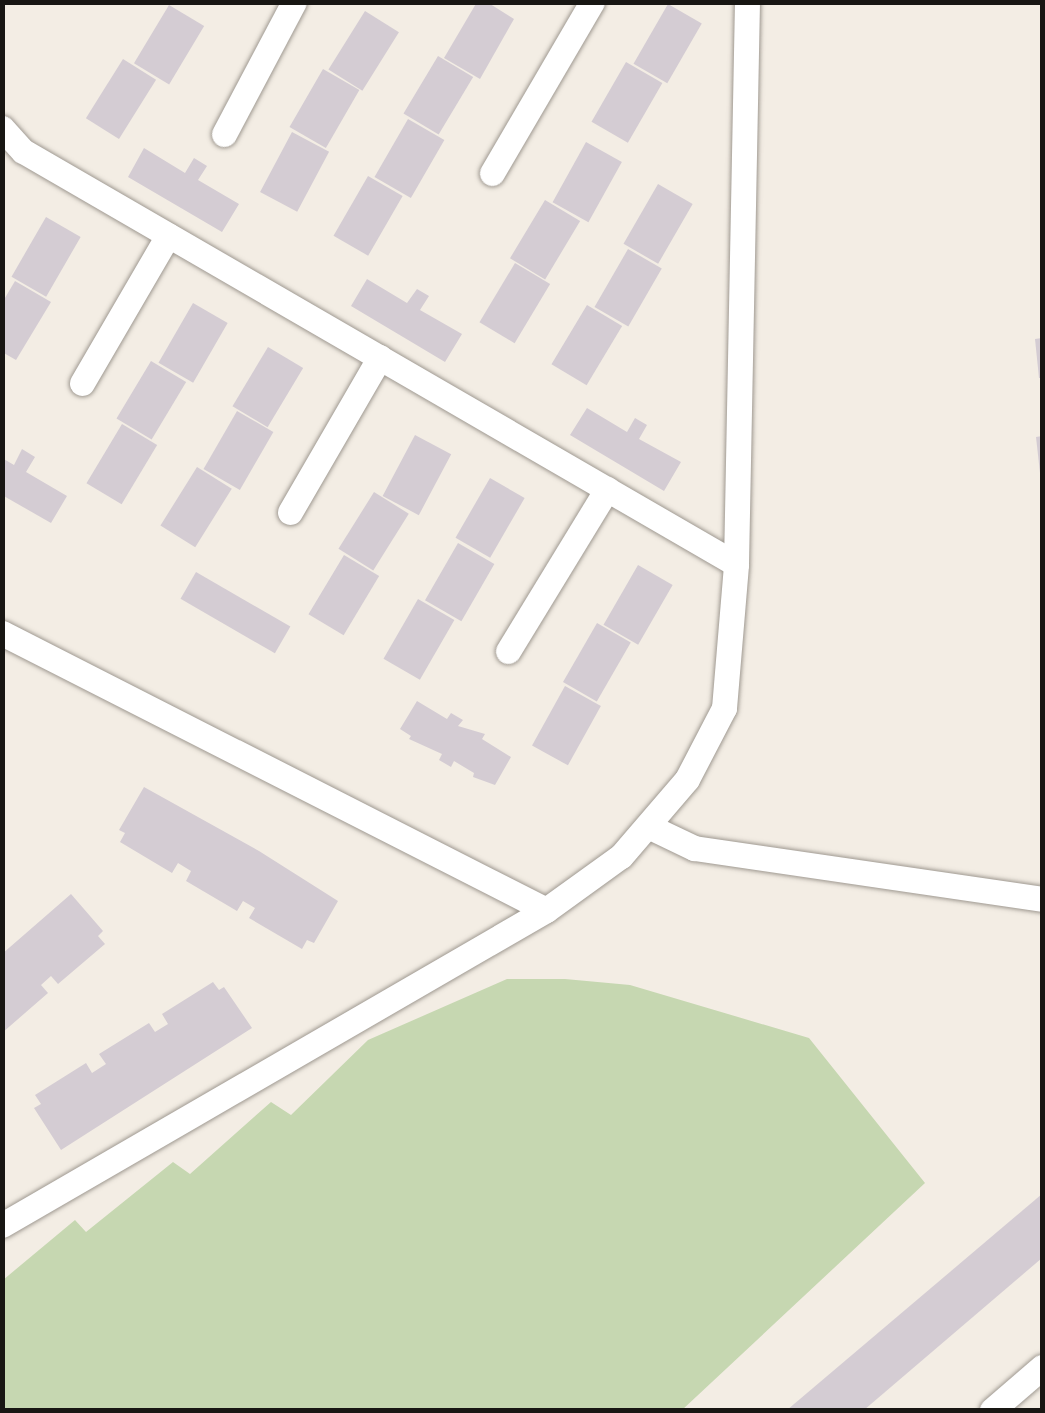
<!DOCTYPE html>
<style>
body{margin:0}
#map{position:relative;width:1045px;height:1413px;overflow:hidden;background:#f3ede4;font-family:"Noto Sans",sans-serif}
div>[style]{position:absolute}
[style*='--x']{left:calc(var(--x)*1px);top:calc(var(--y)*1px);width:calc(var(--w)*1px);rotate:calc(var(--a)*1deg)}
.green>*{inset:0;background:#c6d7b1}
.building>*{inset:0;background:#d4ccd3;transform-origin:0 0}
.roads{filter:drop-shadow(0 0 2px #9f9991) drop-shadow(0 0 2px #9f9991)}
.minor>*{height:25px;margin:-12.5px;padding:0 12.5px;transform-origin:12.5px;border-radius:12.5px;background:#fff}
span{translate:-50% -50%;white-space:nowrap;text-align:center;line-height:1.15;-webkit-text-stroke:9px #fff;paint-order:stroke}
.frame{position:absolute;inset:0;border:5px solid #181613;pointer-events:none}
</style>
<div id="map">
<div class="green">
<i style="clip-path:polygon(507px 979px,565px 979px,630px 985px,809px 1038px,925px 1183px,682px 1410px,3px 1410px,3px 1280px,75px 1220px,86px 1232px,173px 1162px,190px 1174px,271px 1102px,291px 1115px,368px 1040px)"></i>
</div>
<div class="building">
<i style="clip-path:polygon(477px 2px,487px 2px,514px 19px,480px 79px,444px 58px)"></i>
<i style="left:668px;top:4px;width:39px;height:69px;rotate:30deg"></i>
<i style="left:169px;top:5px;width:41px;height:68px;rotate:31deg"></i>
<i style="left:365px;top:11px;width:40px;height:69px;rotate:32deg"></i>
<i style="left:438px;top:56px;width:41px;height:67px;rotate:31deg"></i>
<i style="left:123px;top:59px;width:39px;height:70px;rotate:32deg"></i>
<i style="left:626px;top:62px;width:42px;height:69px;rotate:30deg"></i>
<i style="left:323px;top:69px;width:42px;height:67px;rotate:30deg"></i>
<i style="left:408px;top:119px;width:42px;height:67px;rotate:30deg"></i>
<i style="left:292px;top:132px;width:42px;height:68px;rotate:28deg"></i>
<i style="left:586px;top:142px;width:41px;height:69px;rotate:29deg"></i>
<i style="clip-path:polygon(144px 148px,185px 173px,194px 158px,207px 166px,198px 180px,239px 204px,222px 232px,128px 177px)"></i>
<i style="left:368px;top:176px;width:40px;height:69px;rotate:30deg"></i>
<i style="left:658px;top:184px;width:40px;height:69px;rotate:30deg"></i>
<i style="left:545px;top:200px;width:41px;height:68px;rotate:31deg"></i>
<i style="left:46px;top:217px;width:40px;height:69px;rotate:30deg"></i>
<i style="left:628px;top:249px;width:39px;height:67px;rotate:30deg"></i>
<i style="left:515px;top:263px;width:41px;height:69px;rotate:31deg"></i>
<i style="clip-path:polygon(367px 279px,407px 303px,417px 289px,429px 296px,420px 310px,462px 334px,445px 362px,351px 306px)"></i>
<i style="clip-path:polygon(15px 281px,51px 302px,16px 360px,2px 352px,2px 303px)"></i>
<i style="left:193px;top:303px;width:40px;height:69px;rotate:30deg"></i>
<i style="left:587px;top:305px;width:41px;height:69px;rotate:31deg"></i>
<i style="clip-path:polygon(1042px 338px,1042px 378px,1039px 378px,1035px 339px)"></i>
<i style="left:268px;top:347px;width:41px;height:69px;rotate:31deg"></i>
<i style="left:151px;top:361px;width:41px;height:67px;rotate:31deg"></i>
<i style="clip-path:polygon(587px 408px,627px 432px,635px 418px,647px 425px,639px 439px,681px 462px,664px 491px,570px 435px)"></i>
<i style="left:237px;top:411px;width:42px;height:67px;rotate:30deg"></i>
<i style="left:122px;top:424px;width:41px;height:69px;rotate:31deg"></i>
<i style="left:415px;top:435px;width:41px;height:69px;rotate:28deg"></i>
<i style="clip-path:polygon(1042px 436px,1042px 473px,1040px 473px,1036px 437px)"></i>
<i style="clip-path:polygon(22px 449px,35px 457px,26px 472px,67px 496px,51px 523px,2px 495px,2px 458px,14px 465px)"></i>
<i style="left:197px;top:467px;width:41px;height:69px;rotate:32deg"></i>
<i style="left:490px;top:478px;width:40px;height:69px;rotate:30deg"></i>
<i style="left:374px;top:492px;width:41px;height:67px;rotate:32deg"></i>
<i style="left:458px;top:543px;width:42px;height:66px;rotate:30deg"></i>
<i style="left:344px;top:555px;width:41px;height:69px;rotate:31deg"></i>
<i style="left:638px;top:565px;width:40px;height:69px;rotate:30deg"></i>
<i style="left:196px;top:572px;width:109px;height:31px;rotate:30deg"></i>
<i style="left:418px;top:599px;width:42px;height:69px;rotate:30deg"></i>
<i style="left:597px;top:623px;width:39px;height:68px;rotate:30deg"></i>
<i style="left:565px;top:686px;width:41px;height:68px;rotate:29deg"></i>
<i style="clip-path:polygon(417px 701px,447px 719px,451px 713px,463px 720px,458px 726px,485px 734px,482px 739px,511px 757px,495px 785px,473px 777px,474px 773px,454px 761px,451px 767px,439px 760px,442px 754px,409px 739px,411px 736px,400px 729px)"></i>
<i style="clip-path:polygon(144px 787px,259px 851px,338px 901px,314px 943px,307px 940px,302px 949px,249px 918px,255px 908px,243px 901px,237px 911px,186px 881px,191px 871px,178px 863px,172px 873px,120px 842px,125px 833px,119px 830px)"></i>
<i style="clip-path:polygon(71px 894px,103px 931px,98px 936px,105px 944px,58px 984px,51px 976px,41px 985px,48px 993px,2px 1033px,2px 954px)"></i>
<i style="clip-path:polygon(213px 982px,219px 990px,224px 987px,252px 1028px,61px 1150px,34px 1108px,41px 1104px,35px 1095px,86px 1063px,92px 1073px,106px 1064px,99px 1054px,149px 1023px,155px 1032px,168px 1024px,162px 1014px)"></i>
<i style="clip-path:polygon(1042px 1194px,1042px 1258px,864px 1410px,787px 1410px)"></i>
</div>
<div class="roads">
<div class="minor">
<i style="--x:2;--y:128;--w:31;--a:48"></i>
<i style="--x:23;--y:151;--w:824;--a:30.08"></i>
<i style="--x:224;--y:134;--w:149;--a:-62.1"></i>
<i style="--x:492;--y:173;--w:198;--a:-59.7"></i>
<i style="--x:82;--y:383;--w:171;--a:-59.8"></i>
<i style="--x:290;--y:512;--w:179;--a:-59.9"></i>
<i style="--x:2;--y:633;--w:610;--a:26.98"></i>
<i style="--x:508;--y:651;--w:190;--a:-58.6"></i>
<i style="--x:650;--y:827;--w:49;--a:25.5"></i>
<i style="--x:694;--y:848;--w:352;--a:8.3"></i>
<i style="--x:2;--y:1225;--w:629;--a:-30.07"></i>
<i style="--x:546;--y:910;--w:92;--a:-35.8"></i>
<i style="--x:621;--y:856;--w:101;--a:-49.4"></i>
<i style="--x:687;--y:779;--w:80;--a:-62.5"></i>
<i style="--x:724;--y:708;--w:144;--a:-85.2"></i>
<i style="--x:736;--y:564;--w:562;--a:-88.88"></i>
<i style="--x:992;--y:1410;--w:66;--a:-40.7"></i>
</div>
</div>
<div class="frame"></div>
</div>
